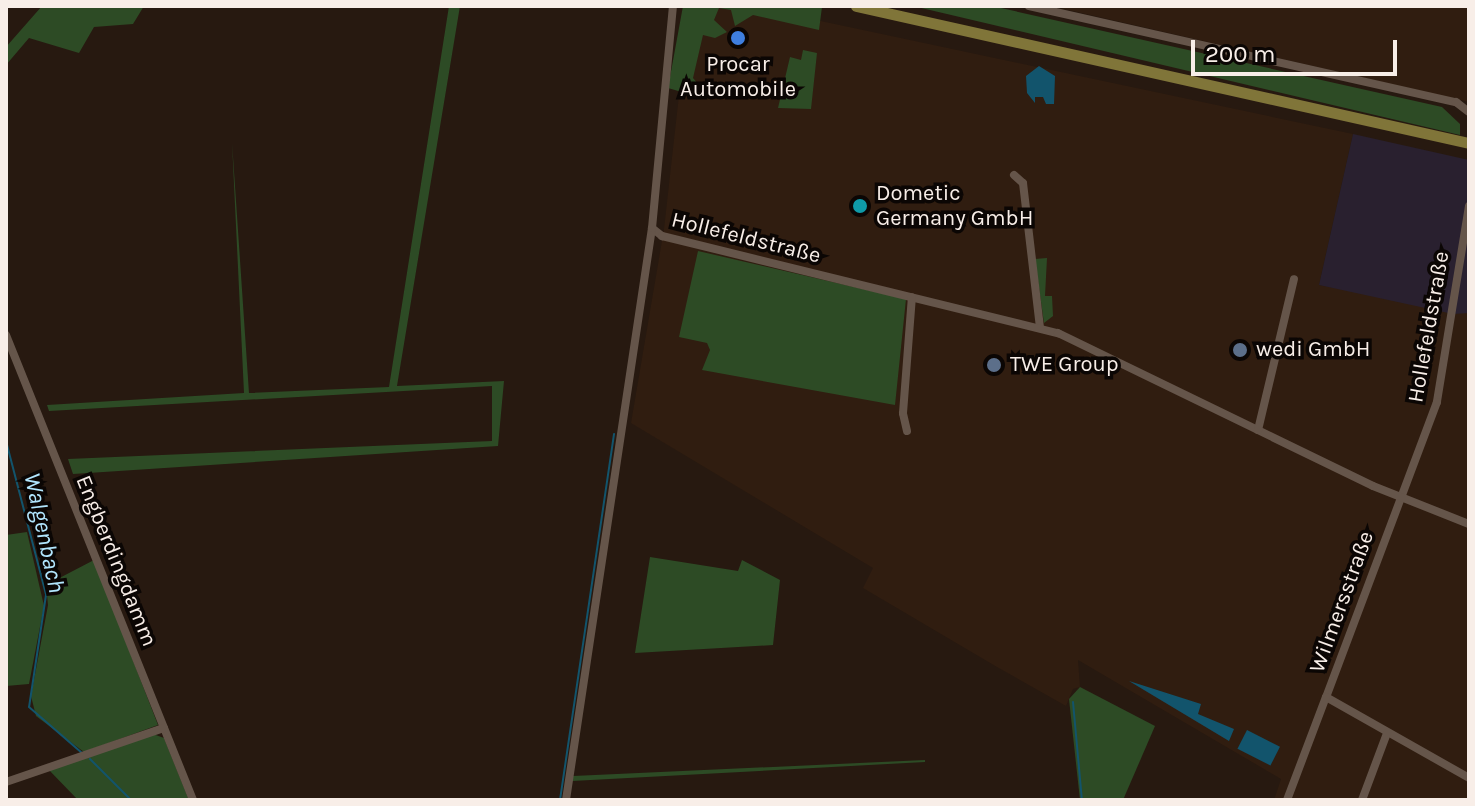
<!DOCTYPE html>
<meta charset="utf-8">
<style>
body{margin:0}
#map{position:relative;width:1475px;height:806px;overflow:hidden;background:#271910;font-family:Karla,sans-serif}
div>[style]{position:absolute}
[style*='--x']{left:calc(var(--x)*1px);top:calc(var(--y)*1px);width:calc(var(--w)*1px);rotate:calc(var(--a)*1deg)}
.built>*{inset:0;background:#301d10}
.industrial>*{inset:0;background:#29202f}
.green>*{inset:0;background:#2d4b25}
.water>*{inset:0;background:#12546c;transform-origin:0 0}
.stream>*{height:2px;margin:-1px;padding:0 1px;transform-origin:1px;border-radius:1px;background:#12546c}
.minor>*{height:8px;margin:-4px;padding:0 4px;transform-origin:4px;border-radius:4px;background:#65554a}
.major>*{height:11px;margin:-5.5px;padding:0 5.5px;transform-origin:5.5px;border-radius:5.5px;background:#807539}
.dots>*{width:22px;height:22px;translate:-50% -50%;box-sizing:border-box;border:4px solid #0b0604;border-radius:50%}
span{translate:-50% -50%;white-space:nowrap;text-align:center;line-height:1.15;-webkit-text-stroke:7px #0b0604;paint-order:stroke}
.poi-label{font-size:22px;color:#f8eee8}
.left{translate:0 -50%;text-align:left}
.street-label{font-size:22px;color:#f8eee8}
.water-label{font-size:24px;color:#b2e6fe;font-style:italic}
.frame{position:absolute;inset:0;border:8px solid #f8eee8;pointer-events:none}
.scale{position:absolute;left:1191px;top:40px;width:206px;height:36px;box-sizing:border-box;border:4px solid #f8eee8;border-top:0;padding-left:10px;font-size:24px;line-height:28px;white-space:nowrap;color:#f8eee8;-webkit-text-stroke:6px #0b0604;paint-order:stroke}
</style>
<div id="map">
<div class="built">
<i style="clip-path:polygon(689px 6px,750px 6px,1353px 134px,1319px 285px,1469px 313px,1469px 800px,1274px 800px,1281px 779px,1078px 660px,1080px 687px,1073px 689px,1066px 706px,997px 667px,863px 588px,873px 568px,631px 423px,664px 229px)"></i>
<i style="clip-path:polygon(1054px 6px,1469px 6px,1469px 102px,1060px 8px)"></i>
</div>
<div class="industrial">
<i style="clip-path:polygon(1353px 134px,1469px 160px,1469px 313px,1453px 314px,1319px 285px)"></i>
</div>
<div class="green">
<i style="clip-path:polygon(42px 6px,144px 6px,133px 24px,94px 27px,79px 53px,29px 38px,6px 65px,6px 47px)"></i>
<i style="clip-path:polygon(449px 6px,460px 6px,397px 386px,504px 381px,498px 446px,73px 474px,68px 459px,492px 441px,492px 386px,49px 411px,47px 405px,244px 393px,232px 142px,249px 393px,389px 387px)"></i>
<i style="clip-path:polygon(683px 6px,819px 6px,822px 7px,819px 30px,753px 15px,735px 26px,731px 10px,719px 8px,714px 20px,727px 32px,715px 38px,703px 35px,693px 78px,699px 85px,685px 93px,668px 88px)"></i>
<i style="clip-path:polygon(913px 6px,992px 6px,1442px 107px,1460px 124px,1460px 135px)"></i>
<i style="clip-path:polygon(803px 50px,817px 53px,811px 109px,778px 108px,790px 57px,801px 60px)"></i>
<i style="clip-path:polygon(698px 251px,906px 299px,895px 405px,702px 370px,710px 350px,707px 343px,679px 337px)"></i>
<i style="clip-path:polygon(1047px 258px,1045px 296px,1052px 296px,1053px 316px,1044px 323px,1035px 259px)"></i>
<i style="clip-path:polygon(27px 532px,44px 606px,29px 684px,6px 686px,6px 535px)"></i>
<i style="clip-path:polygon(650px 557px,738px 571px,742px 560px,780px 580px,773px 645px,635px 653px)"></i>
<i style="clip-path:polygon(94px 560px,158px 725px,84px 752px,36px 716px,31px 696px,48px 605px,46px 585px)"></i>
<i style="clip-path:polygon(1080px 687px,1155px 726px,1123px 800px,1080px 800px,1069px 699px)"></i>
<i style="clip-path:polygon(153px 734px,164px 738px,189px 800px,78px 800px,48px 769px)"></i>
<i style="clip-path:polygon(925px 760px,925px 762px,572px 781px,573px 776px)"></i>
</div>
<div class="water">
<i style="clip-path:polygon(1039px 66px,1055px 76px,1054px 104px,1046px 104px,1043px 97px,1035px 97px,1035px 103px,1027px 93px,1026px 76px)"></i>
<i style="clip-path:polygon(1129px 681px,1201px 704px,1198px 714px,1234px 729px,1229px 741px)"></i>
<i style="left:1247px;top:730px;width:37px;height:21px;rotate:27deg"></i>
</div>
<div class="stream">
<i style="--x:6;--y:441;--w:159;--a:75.4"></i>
<i style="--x:46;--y:595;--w:113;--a:98.6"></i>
<i style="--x:29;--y:707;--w:69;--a:40.9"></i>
<i style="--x:1073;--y:702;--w:98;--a:84.8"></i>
<i style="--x:90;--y:759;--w:58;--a:45"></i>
<i style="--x:560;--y:800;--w:370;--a:-81.6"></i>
</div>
<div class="minor">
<i style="--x:1029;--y:6;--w:438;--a:12.7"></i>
<i style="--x:1456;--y:102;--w:16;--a:38"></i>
<i style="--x:1014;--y:175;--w:12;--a:42"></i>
<i style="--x:1023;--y:183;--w:145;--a:83.3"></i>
<i style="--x:1469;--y:206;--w:199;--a:99.3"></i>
<i style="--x:1437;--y:402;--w:315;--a:110.6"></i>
<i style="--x:1326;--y:697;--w:164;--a:29.5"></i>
<i style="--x:652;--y:228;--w:13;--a:39"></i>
<i style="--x:662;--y:236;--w:408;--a:13.8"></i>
<i style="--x:1058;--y:333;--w:350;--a:25.9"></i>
<i style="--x:1373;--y:486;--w:103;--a:21.6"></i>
<i style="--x:6;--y:335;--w:501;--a:68.09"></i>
<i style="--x:1258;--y:430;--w:155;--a:-76.6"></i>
<i style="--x:907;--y:431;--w:18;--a:-103"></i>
<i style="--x:903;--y:413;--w:116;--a:-85.6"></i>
<i style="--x:6;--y:782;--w:167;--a:-18.9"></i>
<i style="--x:566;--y:800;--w:578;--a:-81.45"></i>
<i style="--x:652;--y:228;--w:223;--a:-84.6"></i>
<i style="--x:1287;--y:800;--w:110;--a:-69.3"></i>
<i style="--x:1362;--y:800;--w:72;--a:-69.5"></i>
</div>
<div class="major">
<i style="--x:856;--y:6;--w:628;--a:12.6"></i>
</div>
<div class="dots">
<i style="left:738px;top:38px;background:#3f7fe0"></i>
<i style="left:860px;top:206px;background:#0f9aa8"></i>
<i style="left:1240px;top:350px;background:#5c6f8a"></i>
<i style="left:994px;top:365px;background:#5c6f8a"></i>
</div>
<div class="poi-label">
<span style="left:738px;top:77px">Procar<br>Automobile</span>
<span class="left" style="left:876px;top:206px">Dometic<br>Germany GmbH</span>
<span class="left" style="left:1256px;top:350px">wedi GmbH</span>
<span class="left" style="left:1010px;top:365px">TWE Group</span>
</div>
<div class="street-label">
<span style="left:746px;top:238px;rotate:14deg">Hollefeldstraße</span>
<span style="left:1429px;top:327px;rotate:-80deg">Hollefeldstraße</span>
<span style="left:116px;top:561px;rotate:68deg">Engberdingdamm</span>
<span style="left:1342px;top:602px;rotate:-70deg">Wilmersstraße</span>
</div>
<div class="water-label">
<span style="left:44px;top:533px;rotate:78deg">Walgenbach</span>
</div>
<div class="frame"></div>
<div class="scale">200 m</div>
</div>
